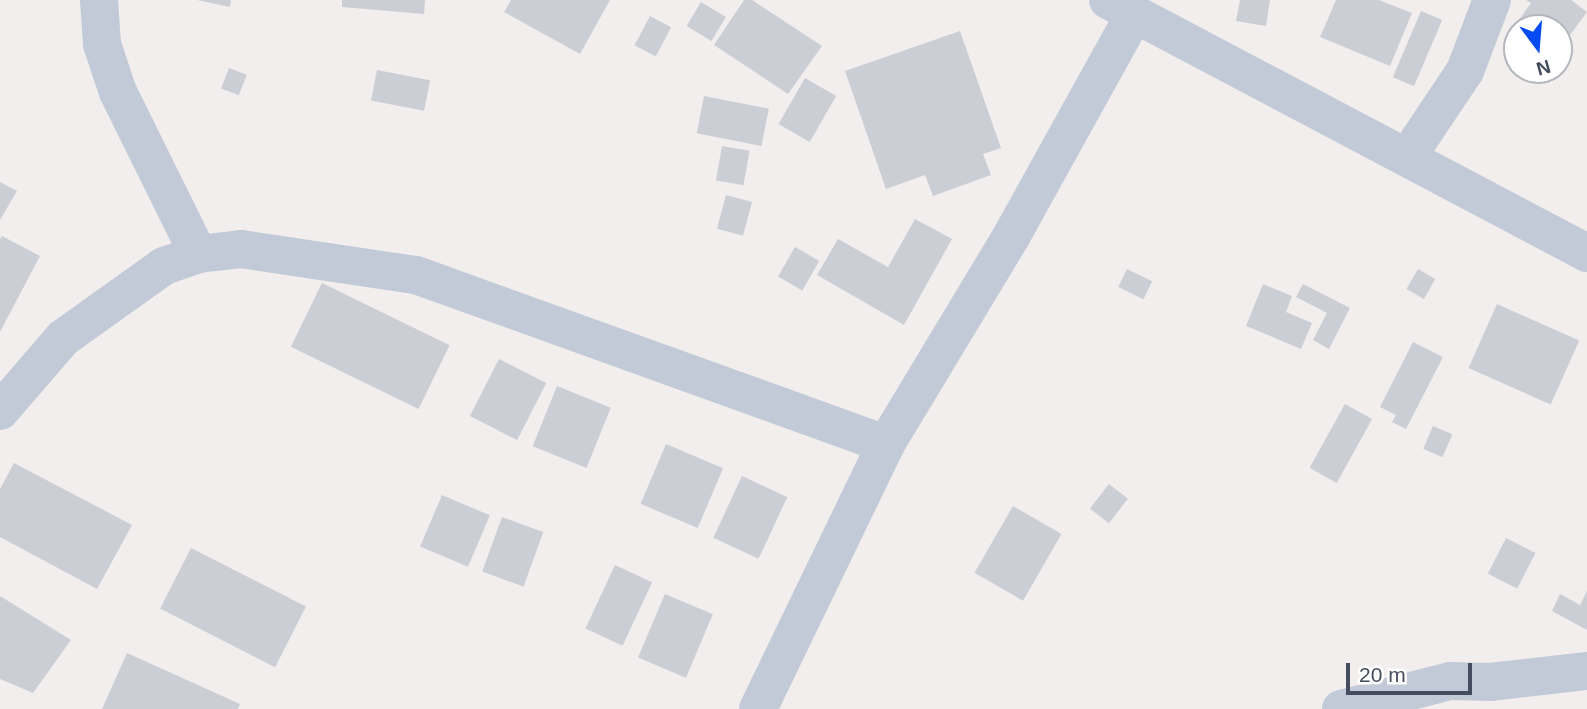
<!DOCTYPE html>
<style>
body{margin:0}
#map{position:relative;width:1587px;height:709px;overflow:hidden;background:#f1eeed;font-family:Helvetica,sans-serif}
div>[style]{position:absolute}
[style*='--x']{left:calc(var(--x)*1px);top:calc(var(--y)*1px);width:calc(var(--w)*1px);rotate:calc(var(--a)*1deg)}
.building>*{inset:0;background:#ccced6;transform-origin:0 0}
.minor>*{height:38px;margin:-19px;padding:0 19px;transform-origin:19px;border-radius:19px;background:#c2cad7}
span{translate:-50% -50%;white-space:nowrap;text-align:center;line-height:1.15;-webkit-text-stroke:5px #fff;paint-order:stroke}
.north{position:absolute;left:1503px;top:14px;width:70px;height:70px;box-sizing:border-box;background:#fff;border:2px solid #b4b8be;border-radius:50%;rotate:164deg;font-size:19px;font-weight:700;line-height:28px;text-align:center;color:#444d5d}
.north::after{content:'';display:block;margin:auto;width:24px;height:32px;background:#064bf2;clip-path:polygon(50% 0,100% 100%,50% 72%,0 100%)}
.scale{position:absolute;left:1346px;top:663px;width:126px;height:32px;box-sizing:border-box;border:4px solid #444d5d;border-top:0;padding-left:9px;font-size:21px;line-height:24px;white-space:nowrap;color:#444d5d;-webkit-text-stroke:5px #fff;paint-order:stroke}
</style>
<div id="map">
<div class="building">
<i style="clip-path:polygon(197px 0,231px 0,230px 7px)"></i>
<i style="clip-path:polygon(342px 0,425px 0,424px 14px,342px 7px)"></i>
<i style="clip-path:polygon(511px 0,610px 0,580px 54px,504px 12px)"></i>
<i style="clip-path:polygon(744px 0,752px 0,822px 46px,788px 94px,714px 45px)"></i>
<i style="clip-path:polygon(1240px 0,1270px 0,1266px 26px,1236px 21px)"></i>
<i style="clip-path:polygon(1336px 0,1379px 0,1412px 13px,1390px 66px,1320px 37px)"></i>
<i style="clip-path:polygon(1526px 0,1571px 0,1587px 12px,1559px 50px,1559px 28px,1517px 28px,1517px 37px,1510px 32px,1531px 3px)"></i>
<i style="left:701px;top:2px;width:29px;height:28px;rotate:31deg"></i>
<i style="left:1421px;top:11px;width:23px;height:72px;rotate:23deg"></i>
<i style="left:650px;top:16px;width:24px;height:33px;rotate:28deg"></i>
<i style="clip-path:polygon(960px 31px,1001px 148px,983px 154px,991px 175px,933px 196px,925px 175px,886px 189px,845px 71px)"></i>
<i style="left:229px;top:68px;width:19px;height:22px;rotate:21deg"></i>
<i style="left:377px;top:70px;width:54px;height:31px;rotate:11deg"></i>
<i style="left:805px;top:78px;width:36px;height:53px;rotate:30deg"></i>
<i style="left:704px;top:96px;width:66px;height:38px;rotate:11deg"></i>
<i style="left:722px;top:146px;width:28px;height:35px;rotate:10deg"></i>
<i style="clip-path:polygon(0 182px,17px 191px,0 220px)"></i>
<i style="left:726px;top:195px;width:27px;height:35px;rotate:15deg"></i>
<i style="clip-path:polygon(915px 219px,952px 239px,904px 325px,817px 275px,838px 239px,888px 267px)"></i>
<i style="clip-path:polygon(2px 236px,40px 256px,0 332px,0 239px)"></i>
<i style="left:795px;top:247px;width:28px;height:34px;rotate:30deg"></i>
<i style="left:1127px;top:269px;width:28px;height:20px;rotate:26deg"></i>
<i style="left:1418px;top:269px;width:20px;height:23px;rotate:30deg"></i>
<i style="left:322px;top:283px;width:142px;height:71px;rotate:26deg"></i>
<i style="clip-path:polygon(1263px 284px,1292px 296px,1286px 312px,1312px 323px,1301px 349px,1246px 326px)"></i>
<i style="clip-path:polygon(1303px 284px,1350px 308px,1329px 349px,1313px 340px,1327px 313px,1296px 297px)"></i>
<i style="left:1497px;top:304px;width:90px;height:70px;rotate:24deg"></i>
<i style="clip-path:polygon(1413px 342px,1443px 357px,1406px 429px,1392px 422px,1396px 415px,1380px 407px)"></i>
<i style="left:499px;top:359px;width:53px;height:64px;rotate:27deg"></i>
<i style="left:557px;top:386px;width:58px;height:65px;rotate:22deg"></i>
<i style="left:1345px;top:404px;width:31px;height:73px;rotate:29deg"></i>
<i style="left:1433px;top:426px;width:21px;height:25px;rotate:23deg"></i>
<i style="left:666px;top:444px;width:62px;height:65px;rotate:23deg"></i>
<i style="clip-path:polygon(14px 463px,132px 525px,97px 589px,0 537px,0 489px)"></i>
<i style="left:742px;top:476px;width:50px;height:68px;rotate:25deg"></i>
<i style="left:1109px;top:484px;width:24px;height:31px;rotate:38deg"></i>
<i style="left:442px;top:495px;width:52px;height:56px;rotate:23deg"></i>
<i style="left:1013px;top:506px;width:56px;height:77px;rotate:30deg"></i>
<i style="left:502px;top:517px;width:44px;height:58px;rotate:20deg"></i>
<i style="left:1506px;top:538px;width:33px;height:40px;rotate:27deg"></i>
<i style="left:191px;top:548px;width:129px;height:68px;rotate:27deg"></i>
<i style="left:615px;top:565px;width:41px;height:70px;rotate:25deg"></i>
<i style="clip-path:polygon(1587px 591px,1587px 630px,1552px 611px,1560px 594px,1580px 605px)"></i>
<i style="left:665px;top:594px;width:52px;height:69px;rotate:23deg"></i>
<i style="clip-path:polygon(0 596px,71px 640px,33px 693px,0 679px)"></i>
<i style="clip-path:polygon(127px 653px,240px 704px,238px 709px,102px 709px)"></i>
</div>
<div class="minor">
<i style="--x:99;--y:0;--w:44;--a:86.1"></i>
<i style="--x:102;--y:44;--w:51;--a:71.6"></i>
<i style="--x:118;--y:92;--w:181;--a:63.7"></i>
<i style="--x:1108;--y:0;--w:542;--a:27.84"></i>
<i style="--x:1408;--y:156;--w:102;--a:-56.2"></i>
<i style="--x:1465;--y:71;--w:76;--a:-69.2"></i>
<i style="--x:0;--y:411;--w:96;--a:-49.2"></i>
<i style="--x:63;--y:338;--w:124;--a:-35.5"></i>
<i style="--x:164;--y:266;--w:36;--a:-19"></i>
<i style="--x:198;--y:254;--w:43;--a:-6.6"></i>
<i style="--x:241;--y:249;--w:177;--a:8.5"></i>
<i style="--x:416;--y:275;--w:499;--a:19.8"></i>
<i style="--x:758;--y:709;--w:294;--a:-64.2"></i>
<i style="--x:886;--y:444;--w:244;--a:-58.9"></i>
<i style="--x:1012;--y:235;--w:252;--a:-61"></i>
<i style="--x:1341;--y:709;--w:113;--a:-14.4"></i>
<i style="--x:1450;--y:681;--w:40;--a:1.4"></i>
<i style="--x:1490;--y:682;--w:98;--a:-6.5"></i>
</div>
<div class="north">N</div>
<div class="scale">20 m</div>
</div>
